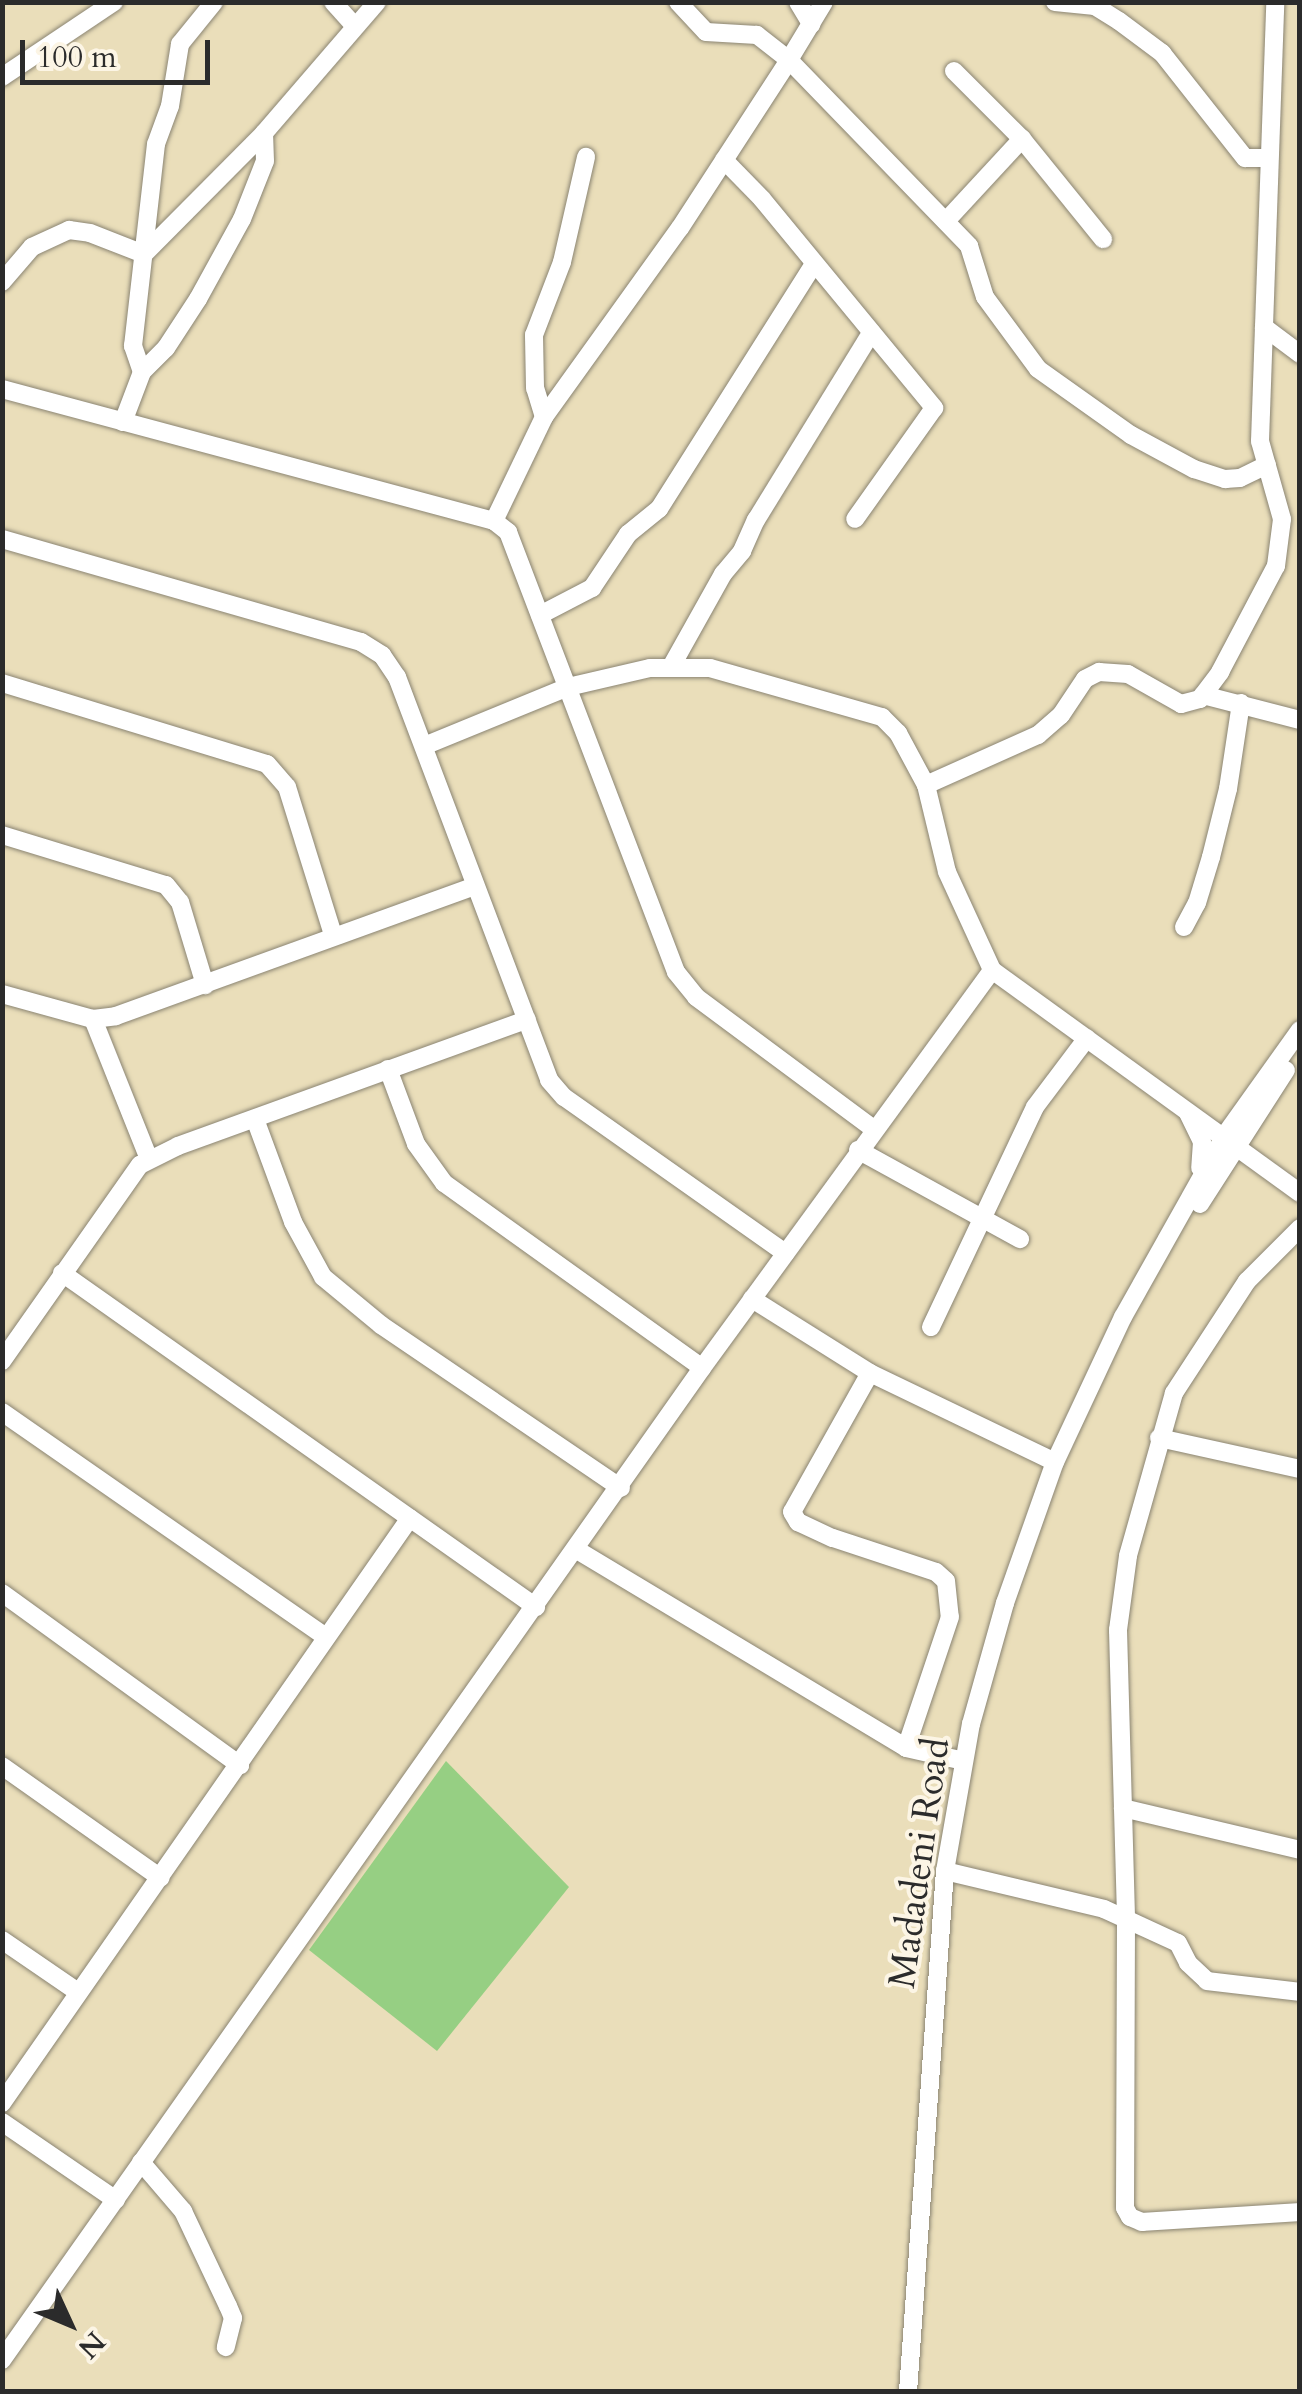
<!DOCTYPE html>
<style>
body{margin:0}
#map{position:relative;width:1302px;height:2394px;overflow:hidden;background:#eadeba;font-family:Cardo,serif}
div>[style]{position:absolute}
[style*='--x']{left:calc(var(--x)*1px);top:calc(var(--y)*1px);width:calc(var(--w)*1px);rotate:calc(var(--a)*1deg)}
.green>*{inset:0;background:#96cf83}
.roads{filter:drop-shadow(0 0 2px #8a8472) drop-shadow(0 0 2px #8a8472)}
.minor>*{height:18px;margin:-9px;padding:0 9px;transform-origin:9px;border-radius:9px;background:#fff}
span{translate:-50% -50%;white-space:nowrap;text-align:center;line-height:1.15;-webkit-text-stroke:8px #fcf5e5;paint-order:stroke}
.street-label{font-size:38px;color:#2b2b2b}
.frame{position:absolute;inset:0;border:5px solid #2b2b2b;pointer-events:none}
.north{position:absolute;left:20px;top:2274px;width:100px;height:100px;-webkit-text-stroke:8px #fcf5e5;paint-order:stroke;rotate:134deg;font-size:28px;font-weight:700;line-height:40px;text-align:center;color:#2b2b2b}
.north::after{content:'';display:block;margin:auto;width:35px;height:45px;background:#2b2b2b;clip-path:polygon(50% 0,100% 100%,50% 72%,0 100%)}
.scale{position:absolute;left:20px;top:40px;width:190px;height:45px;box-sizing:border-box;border:5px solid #2b2b2b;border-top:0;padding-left:12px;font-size:30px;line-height:35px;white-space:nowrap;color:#2b2b2b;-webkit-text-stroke:8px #fcf5e5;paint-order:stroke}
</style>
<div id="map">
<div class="green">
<i style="clip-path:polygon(446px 1761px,569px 1887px,437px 2051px,309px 1950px)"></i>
</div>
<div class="roads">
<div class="minor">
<i style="--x:333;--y:2;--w:31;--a:48"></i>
<i style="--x:798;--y:2;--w:26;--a:59"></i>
<i style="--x:824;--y:2;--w:68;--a:121.1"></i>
<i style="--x:789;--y:60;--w:259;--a:45.9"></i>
<i style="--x:969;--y:246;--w:53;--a:72.6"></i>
<i style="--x:985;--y:297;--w:89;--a:53.6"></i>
<i style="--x:1038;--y:369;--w:114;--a:35.4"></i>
<i style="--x:1131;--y:435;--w:72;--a:28.4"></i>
<i style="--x:1194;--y:469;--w:33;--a:18"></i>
<i style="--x:1225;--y:479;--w:15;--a:-4"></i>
<i style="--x:1240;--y:478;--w:30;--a:-26"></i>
<i style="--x:1055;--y:2;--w:40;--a:5.7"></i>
<i style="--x:1095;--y:6;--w:28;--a:32"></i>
<i style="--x:1119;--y:21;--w:54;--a:36.7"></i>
<i style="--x:1162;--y:53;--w:134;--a:51.7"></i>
<i style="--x:1245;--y:158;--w:22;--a:0"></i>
<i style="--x:954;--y:71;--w:96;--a:45"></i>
<i style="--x:1022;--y:139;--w:129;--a:51"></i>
<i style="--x:2;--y:77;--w:135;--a:-33.8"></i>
<i style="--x:724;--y:160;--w:54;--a:45.7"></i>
<i style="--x:762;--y:199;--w:271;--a:50.5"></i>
<i style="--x:934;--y:408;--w:136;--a:125.4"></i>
<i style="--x:946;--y:221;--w:112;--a:-47.2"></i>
<i style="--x:2;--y:282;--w:46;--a:-49.4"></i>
<i style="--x:32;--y:247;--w:41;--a:-24.7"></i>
<i style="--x:69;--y:230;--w:21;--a:8"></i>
<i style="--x:90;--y:233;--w:58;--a:21.3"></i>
<i style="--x:144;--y:254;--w:170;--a:-45.2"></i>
<i style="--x:264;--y:133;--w:173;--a:-49.2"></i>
<i style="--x:1264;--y:327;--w:45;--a:36.9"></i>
<i style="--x:142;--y:372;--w:28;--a:-109"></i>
<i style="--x:133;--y:346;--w:203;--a:-83.5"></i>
<i style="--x:156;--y:144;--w:40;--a:-69.8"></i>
<i style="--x:170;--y:106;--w:63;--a:-80.8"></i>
<i style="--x:180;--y:44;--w:54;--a:-51"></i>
<i style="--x:2;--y:389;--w:509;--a:15.02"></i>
<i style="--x:494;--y:521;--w:18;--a:38"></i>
<i style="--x:508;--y:532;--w:471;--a:69.1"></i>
<i style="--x:676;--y:972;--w:32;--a:51"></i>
<i style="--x:696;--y:997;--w:222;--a:36.6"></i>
<i style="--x:544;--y:417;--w:30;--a:-107"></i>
<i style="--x:535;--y:388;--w:53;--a:-91.1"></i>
<i style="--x:534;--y:335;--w:78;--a:-69"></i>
<i style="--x:562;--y:262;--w:108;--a:-77.1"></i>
<i style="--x:123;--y:422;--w:53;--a:-69.2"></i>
<i style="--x:142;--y:372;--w:34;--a:-45"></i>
<i style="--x:166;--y:348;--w:59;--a:-56.9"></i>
<i style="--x:198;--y:299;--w:91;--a:-61.2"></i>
<i style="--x:242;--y:219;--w:62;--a:-68.4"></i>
<i style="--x:265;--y:161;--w:28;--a:-92"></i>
<i style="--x:494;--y:521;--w:115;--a:-64.3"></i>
<i style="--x:544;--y:417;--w:233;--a:-54.3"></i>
<i style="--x:680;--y:228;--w:200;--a:-57"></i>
<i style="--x:789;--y:60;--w:41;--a:-142"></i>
<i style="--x:757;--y:35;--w:51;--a:-176.6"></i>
<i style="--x:706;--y:32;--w:41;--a:-133"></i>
<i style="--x:2;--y:539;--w:373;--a:16"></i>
<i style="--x:361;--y:642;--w:25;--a:32"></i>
<i style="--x:382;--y:655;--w:27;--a:56"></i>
<i style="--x:397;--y:677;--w:431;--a:69.3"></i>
<i style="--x:549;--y:1080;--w:23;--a:49"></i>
<i style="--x:564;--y:1097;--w:271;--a:35.2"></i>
<i style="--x:540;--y:615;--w:59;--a:-27.4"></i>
<i style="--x:592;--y:588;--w:65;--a:-56.3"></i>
<i style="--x:628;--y:534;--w:40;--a:-39"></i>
<i style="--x:659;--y:509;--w:289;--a:-57.7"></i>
<i style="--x:671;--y:667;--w:107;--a:-60.8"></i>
<i style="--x:723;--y:574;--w:30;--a:-50"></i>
<i style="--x:742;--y:551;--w:34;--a:-66"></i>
<i style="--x:756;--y:520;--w:220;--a:-58.4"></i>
<i style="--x:2;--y:683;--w:277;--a:17"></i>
<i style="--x:267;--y:764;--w:30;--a:49"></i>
<i style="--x:287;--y:787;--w:155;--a:72.7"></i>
<i style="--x:1203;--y:695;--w:100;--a:14.5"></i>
<i style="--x:424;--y:746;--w:156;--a:-22.3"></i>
<i style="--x:568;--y:687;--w:84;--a:-13"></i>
<i style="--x:650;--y:668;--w:60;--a:0"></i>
<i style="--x:710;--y:668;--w:179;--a:15.9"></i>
<i style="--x:882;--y:717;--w:23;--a:45"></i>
<i style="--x:898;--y:733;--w:59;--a:61.7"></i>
<i style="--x:926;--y:785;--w:89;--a:76.4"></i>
<i style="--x:947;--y:872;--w:108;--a:65.3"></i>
<i style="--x:926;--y:785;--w:123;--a:-24.1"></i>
<i style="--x:1038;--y:735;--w:30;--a:-41"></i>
<i style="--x:1061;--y:715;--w:43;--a:-56.3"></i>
<i style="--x:1085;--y:679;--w:16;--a:-27"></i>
<i style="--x:1099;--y:672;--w:29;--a:4"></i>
<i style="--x:1128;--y:674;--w:61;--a:29.5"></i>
<i style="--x:1181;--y:704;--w:20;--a:-15"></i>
<i style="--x:1200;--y:699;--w:34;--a:-53"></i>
<i style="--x:1220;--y:672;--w:120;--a:-62.2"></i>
<i style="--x:1276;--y:566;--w:47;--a:-82.7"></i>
<i style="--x:1282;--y:519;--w:81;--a:-105.8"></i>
<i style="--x:1260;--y:441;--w:439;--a:-88"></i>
<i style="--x:2;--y:835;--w:171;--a:17"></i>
<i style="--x:166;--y:885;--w:22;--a:51"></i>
<i style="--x:180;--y:902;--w:87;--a:73.2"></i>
<i style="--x:1184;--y:927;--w:27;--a:-62"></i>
<i style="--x:1197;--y:903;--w:48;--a:-73.1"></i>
<i style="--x:1211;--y:857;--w:70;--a:-76"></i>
<i style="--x:1228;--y:789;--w:87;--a:-81.4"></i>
<i style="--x:2;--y:994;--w:94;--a:15.4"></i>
<i style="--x:93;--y:1019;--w:23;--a:-7"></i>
<i style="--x:116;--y:1016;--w:382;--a:-19.9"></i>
<i style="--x:93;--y:1019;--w:151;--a:68.2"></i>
<i style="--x:388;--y:1069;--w:80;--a:69.5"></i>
<i style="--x:416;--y:1144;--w:48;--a:54.3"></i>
<i style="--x:444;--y:1183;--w:317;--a:35.6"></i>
<i style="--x:1188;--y:1113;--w:32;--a:64"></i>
<i style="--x:1202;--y:1142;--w:26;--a:94"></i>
<i style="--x:255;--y:1119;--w:110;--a:69.7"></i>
<i style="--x:293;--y:1222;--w:63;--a:61.4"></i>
<i style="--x:323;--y:1277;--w:75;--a:39.6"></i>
<i style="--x:381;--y:1325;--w:290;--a:34.2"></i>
<i style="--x:858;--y:1150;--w:185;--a:28.8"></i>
<i style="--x:1200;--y:1204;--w:159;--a:-57.3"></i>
<i style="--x:1300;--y:1228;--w:75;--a:135"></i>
<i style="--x:1247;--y:1281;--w:134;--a:123.1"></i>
<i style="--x:1174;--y:1393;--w:169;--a:105.8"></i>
<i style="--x:1128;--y:1556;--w:75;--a:97.7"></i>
<i style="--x:1118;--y:1630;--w:292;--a:88.4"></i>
<i style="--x:1126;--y:1922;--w:286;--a:90.2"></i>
<i style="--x:1125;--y:2208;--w:10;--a:61"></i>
<i style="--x:1130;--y:2217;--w:13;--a:23"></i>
<i style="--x:1142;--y:2222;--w:158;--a:-3.6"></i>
<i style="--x:62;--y:1273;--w:580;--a:35.17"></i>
<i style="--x:752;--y:1299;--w:139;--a:32.1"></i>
<i style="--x:870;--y:1373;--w:205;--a:25.7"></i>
<i style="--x:931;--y:1327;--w:243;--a:-64.7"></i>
<i style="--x:1035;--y:1107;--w:86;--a:-53"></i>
<i style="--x:2;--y:1361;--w:240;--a:-54.9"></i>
<i style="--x:140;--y:1165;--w:42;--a:-26.6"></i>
<i style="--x:178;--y:1146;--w:371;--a:-19.9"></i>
<i style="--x:870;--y:1373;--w:159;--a:119.3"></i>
<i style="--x:792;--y:1512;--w:12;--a:59"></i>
<i style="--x:798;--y:1522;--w:38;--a:25"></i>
<i style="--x:833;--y:1538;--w:108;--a:18.3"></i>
<i style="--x:936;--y:1572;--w:13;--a:42"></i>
<i style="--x:946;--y:1581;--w:36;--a:84"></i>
<i style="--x:950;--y:1617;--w:138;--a:108.6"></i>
<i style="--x:2;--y:1412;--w:392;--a:34.8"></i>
<i style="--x:1159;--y:1438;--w:144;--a:12.4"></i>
<i style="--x:577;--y:1550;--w:384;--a:31"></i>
<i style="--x:906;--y:1748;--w:59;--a:12.6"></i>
<i style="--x:2;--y:1593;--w:294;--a:35.9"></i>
<i style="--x:2;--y:1766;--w:194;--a:35.2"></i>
<i style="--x:1123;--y:1808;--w:182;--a:13.3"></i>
<i style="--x:945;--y:1871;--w:163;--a:13.4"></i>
<i style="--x:1104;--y:1909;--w:81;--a:24.7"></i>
<i style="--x:1178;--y:1943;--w:22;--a:63"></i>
<i style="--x:1188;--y:1963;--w:26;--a:43"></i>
<i style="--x:1207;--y:1981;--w:94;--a:6.7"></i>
<i style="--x:2;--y:1940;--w:92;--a:34.4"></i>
<i style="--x:2;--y:2103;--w:713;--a:-55.11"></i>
<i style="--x:2;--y:2122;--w:138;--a:34.4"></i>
<i style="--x:141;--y:2162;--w:65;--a:49.4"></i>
<i style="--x:183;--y:2211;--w:105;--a:64.7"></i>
<i style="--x:228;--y:2306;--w:13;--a:67"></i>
<i style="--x:233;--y:2318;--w:30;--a:104"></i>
<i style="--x:2;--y:2360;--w:1214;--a:-54.79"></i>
<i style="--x:702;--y:1368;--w:492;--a:-53.9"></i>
<i style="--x:992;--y:970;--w:380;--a:35.9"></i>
<i style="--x:908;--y:2392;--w:522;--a:-85.94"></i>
<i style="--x:945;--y:1871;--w:149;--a:-80"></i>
<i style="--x:971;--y:1724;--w:126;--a:-74.3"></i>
<i style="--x:1005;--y:1603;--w:150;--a:-70.5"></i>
<i style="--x:1055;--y:1462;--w:160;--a:-64.9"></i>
<i style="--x:1123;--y:1317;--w:209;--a:-60.7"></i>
<i style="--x:1225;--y:1135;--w:129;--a:-54.5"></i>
</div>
</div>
<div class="street-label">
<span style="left:920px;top:1863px;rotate:-82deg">Madadeni Road</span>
</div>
<div class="frame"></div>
<div class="north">N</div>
<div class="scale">100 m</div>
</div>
